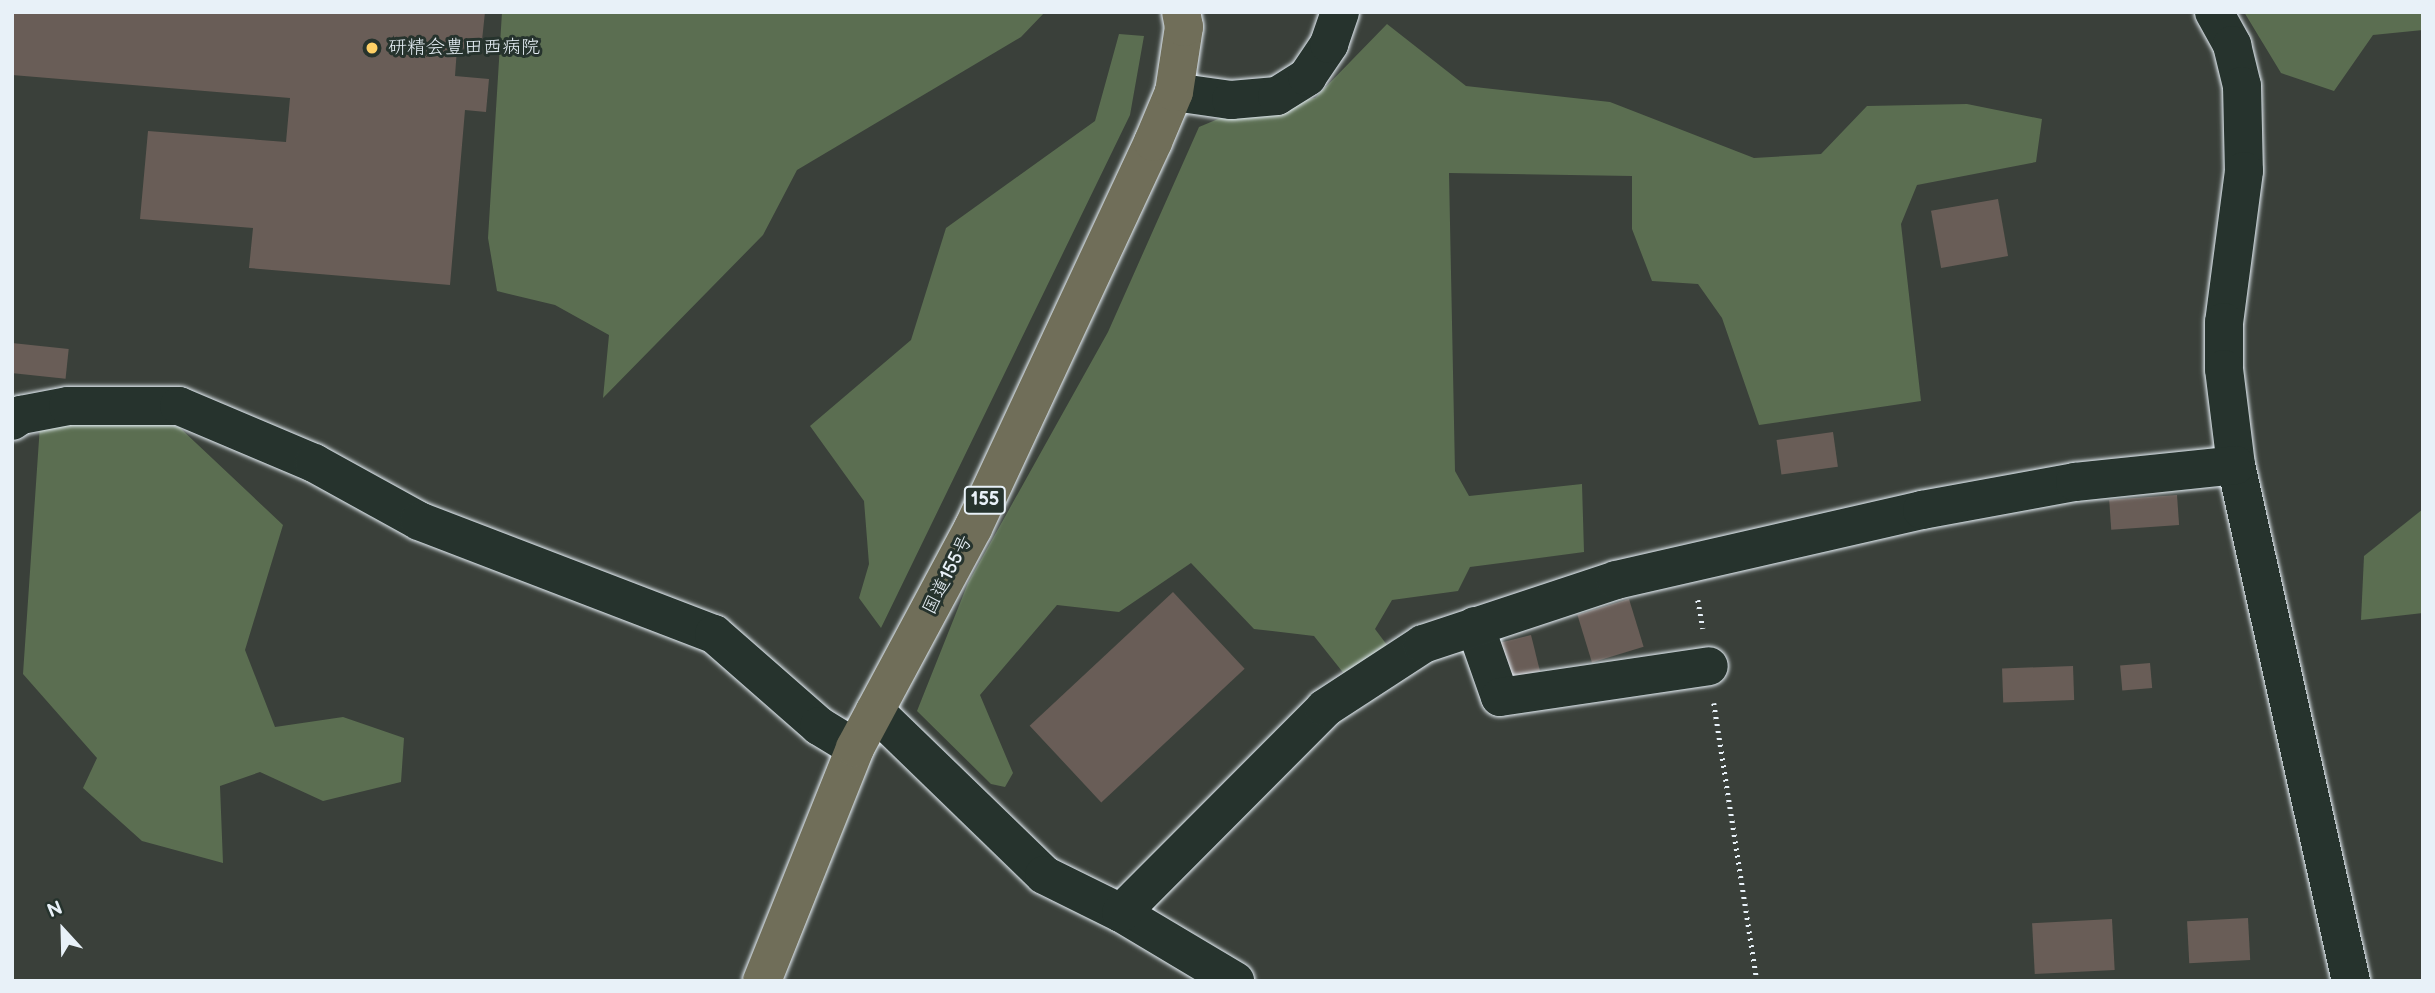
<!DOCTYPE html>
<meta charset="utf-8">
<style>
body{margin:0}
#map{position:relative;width:2435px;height:993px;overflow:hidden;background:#3a403a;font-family:"Balsamiq Sans","Klee One",sans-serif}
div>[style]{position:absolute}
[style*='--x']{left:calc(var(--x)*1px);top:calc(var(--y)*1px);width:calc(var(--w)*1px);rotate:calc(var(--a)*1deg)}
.green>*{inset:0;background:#5b6e51}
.building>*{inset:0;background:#695d57;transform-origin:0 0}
.path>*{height:4.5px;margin-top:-2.25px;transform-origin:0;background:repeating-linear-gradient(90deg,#e8f1f8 0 2px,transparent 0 7px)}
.roads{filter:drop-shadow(0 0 2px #e8f1f8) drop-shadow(0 0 2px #e8f1f8)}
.minor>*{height:38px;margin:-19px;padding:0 19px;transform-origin:19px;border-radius:19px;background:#26332d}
.highway>*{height:38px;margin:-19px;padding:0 19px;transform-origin:19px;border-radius:19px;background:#706e59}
.dots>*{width:19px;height:19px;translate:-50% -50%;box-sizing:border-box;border:4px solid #26332d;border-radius:50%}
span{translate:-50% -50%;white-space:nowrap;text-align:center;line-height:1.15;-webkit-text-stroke:6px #26332d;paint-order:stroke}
.shield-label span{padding:2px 5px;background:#26332d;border:2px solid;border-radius:5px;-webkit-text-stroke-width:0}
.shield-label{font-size:18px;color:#e8f1f8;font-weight:700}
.poi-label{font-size:19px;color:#e8f1f8}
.left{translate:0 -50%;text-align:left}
.street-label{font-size:19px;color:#e8f1f8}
.frame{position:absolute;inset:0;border:14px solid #e8f1f8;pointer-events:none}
.north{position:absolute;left:28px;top:895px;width:70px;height:70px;-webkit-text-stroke:5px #26332d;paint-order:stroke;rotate:338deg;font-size:19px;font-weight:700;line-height:28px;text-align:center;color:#e8f1f8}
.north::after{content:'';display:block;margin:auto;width:24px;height:32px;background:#e8f1f8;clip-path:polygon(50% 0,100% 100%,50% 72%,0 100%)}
</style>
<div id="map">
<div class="green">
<i style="clip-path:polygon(502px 12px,1045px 12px,1021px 37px,797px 170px,763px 235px,603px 398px,609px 335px,555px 305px,497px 291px,488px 238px)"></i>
<i style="clip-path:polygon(2244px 12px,2423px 12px,2423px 30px,2373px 35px,2334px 91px,2281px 73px)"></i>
<i style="clip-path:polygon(1387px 24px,1466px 86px,1610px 102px,1754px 158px,1821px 154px,1867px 106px,1967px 104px,2042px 119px,2036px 162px,1917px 185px,1901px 224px,1921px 401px,1759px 425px,1722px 318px,1698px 284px,1652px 281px,1632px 229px,1632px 176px,1449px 173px,1455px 471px,1469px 496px,1582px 484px,1584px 552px,1470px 567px,1458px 591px,1392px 600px,1375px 629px,1387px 645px,1345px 675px,1314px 636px,1254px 629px,1191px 563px,1119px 612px,1057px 605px,980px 695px,1013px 773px,1005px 787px,991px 784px,917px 711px,968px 583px,1108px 332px,1199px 127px,1244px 108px,1315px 98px)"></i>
<i style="clip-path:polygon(1119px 34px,1144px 36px,1130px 115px,881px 628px,859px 598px,869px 564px,864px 501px,810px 426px,911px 340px,946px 228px,1095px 121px)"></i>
<i style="clip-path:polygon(95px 411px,179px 427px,283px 525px,245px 650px,275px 727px,343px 717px,404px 738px,401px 782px,323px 801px,260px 772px,220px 786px,223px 863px,142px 841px,83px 788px,97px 758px,23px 674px,40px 425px)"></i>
<i style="clip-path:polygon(2423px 509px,2423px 613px,2361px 620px,2364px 556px)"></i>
</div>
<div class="building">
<i style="clip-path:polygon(12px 12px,485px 12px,481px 50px,457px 48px,455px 76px,489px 79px,486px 112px,465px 110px,450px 285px,249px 268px,253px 228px,140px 219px,148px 131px,286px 142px,290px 98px,12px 75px)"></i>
<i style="left:1998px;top:199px;width:58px;height:68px;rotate:80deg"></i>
<i style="left:12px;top:343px;width:57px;height:30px;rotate:6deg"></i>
<i style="left:1833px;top:432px;width:35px;height:57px;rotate:82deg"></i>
<i style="left:2177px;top:495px;width:30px;height:68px;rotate:86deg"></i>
<i style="left:1173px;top:592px;width:105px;height:196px;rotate:47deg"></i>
<i style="left:1629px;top:599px;width:50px;height:54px;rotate:73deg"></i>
<i style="left:1531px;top:635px;width:37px;height:34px;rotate:76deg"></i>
<i style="left:2150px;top:663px;width:25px;height:30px;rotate:85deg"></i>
<i style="left:2073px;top:666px;width:34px;height:71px;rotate:88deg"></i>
<i style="left:2248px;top:918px;width:42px;height:61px;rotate:87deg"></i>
<i style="left:2112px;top:919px;width:51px;height:80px;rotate:87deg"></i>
</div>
<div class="path">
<i style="--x:1698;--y:600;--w:29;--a:80"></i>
<i style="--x:1714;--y:703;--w:281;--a:81.2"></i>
</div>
<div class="roads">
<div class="minor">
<i style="--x:2214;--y:12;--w:38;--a:61"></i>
<i style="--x:2232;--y:45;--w:42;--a:76.3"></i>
<i style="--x:2242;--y:86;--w:85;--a:88.7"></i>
<i style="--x:2244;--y:171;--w:152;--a:97.5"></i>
<i style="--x:2224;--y:322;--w:47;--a:90"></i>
<i style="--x:2224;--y:369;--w:97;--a:82.9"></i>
<i style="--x:2236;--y:465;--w:529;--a:77.44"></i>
<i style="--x:1174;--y:92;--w:58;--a:8"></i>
<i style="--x:1231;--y:100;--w:46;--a:-5"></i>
<i style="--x:1277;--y:96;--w:36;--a:-32"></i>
<i style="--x:1307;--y:77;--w:40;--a:-56"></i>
<i style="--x:1329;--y:44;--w:34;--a:-71"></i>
<i style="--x:12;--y:421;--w:11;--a:-34"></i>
<i style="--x:21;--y:415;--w:48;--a:-10.8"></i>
<i style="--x:68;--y:406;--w:111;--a:0"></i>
<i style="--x:179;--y:406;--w:147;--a:22.9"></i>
<i style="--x:314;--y:463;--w:120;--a:28.9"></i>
<i style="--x:419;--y:521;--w:316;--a:21"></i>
<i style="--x:714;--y:634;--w:140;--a:41.2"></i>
<i style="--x:819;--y:726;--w:42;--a:31.4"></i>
<i style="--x:1475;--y:626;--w:75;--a:70.6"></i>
<i style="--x:1500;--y:697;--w:211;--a:-8.4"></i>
<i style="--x:875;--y:711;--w:235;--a:44.1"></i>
<i style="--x:1044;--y:875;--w:86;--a:26.3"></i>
<i style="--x:1121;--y:913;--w:133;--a:30.8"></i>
<i style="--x:1121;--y:913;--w:289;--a:-45.1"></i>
<i style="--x:1325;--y:708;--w:117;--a:-33.1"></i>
<i style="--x:1423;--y:644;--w:203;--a:-18.3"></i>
<i style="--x:1616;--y:580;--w:314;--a:-12.9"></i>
<i style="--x:1922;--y:510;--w:156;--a:-10.4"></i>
<i style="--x:2075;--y:482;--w:162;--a:-6"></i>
</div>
<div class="highway">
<i style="--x:762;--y:981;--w:251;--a:-68.2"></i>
<i style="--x:855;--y:748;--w:250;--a:-61.8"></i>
<i style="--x:973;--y:528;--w:426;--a:-65"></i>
<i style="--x:1153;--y:142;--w:54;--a:-67.2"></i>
<i style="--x:1174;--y:92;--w:66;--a:-81.3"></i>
<i style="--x:1184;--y:27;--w:15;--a:-101"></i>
</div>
</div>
<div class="dots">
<i style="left:372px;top:48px;background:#ffd166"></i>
</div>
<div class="shield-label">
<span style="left:985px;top:500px">155</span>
</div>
<div class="poi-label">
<span class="left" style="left:388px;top:48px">研精会豊田西病院</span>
</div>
<div class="street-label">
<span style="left:948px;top:575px;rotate:-63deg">国道155号</span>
</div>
<div class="frame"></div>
<div class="north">N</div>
</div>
